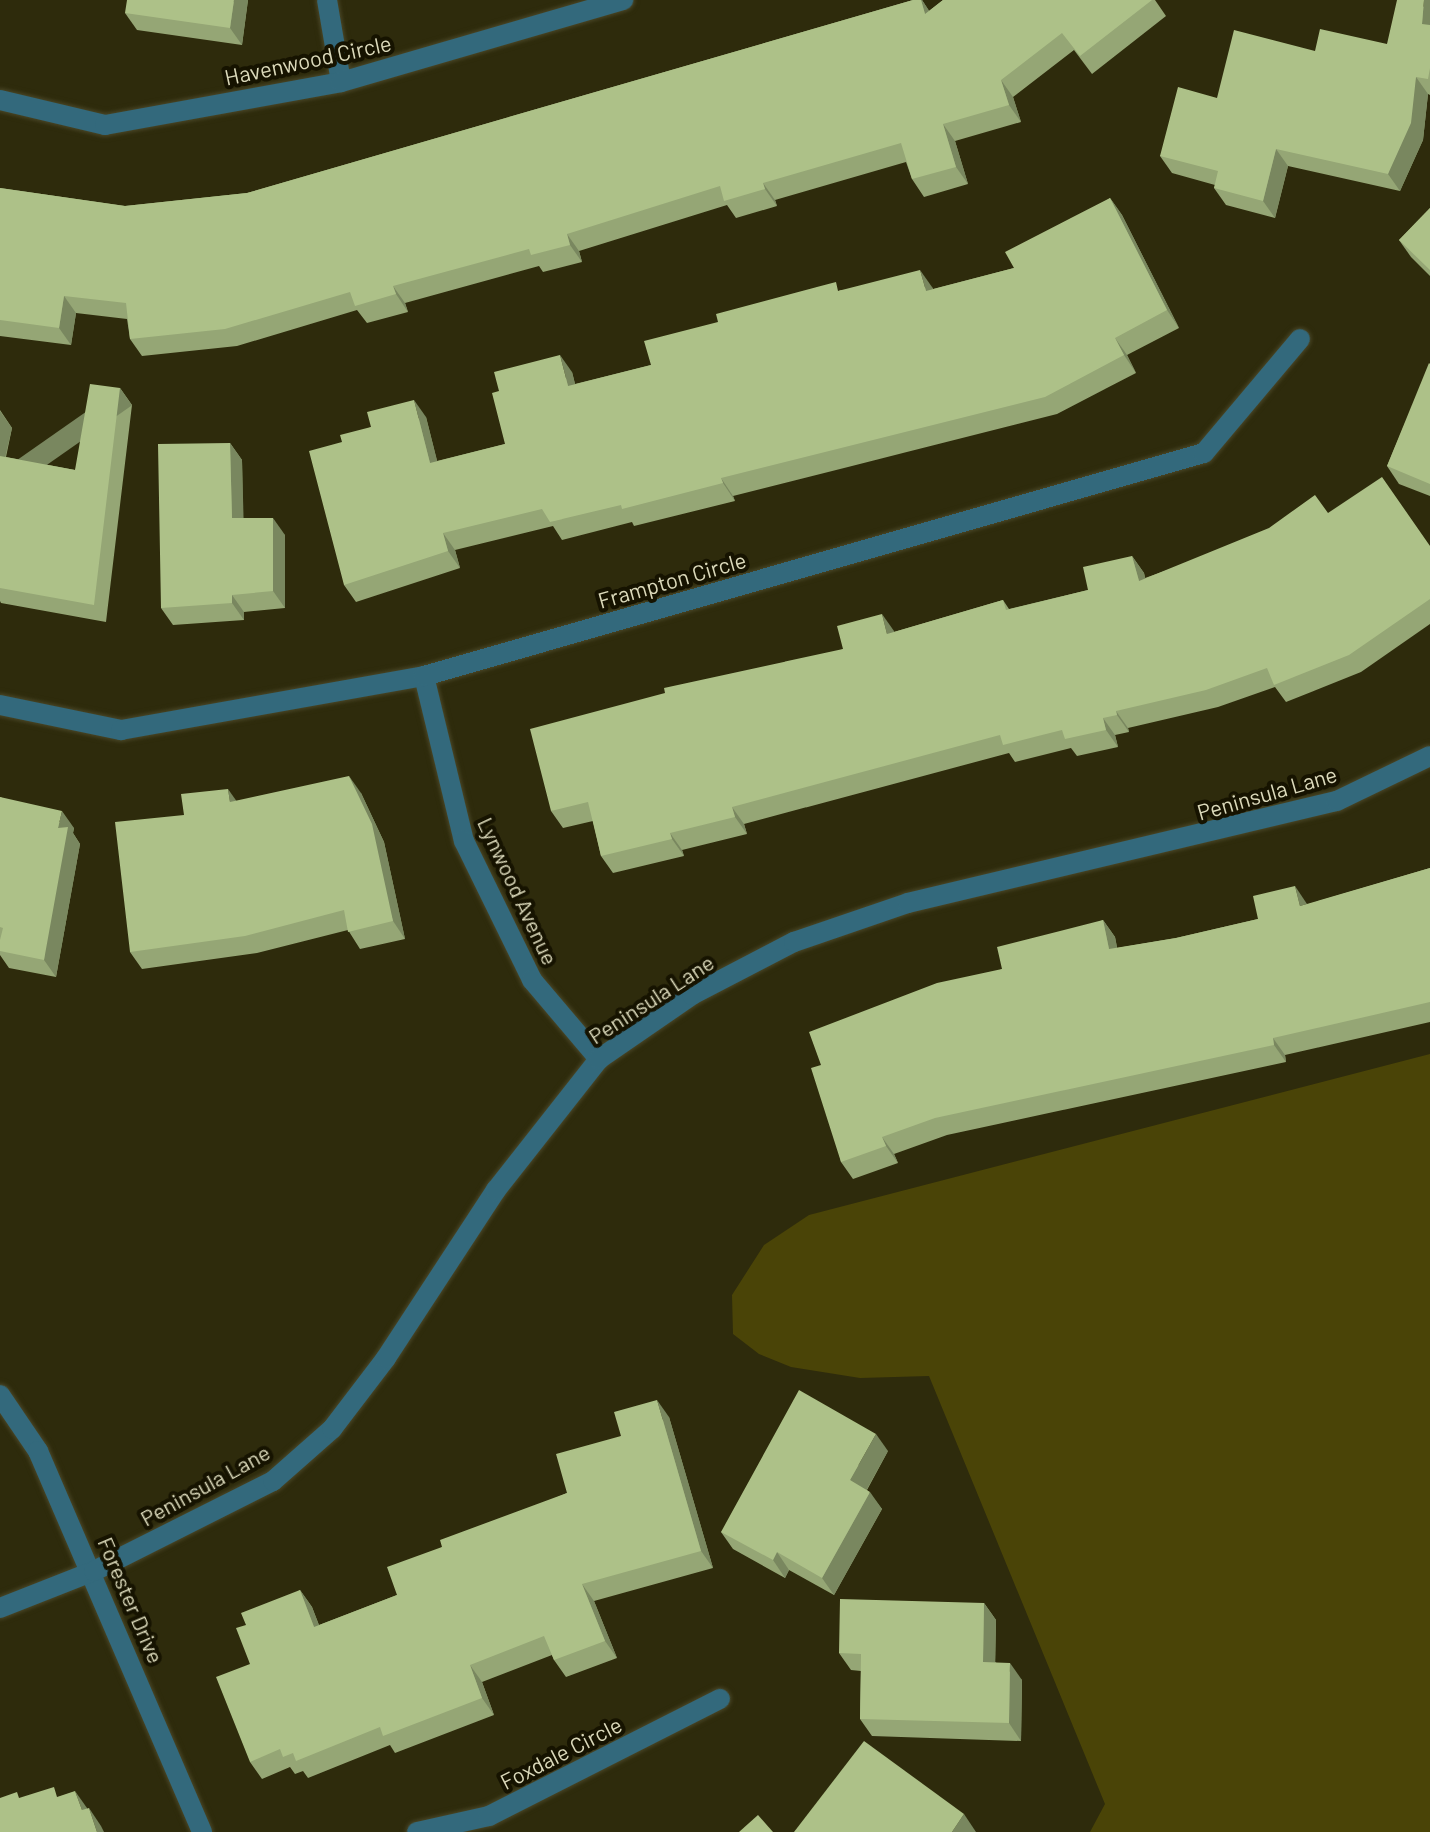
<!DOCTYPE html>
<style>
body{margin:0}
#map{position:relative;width:1430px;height:1832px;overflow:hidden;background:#2e2b0c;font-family:Barlow,sans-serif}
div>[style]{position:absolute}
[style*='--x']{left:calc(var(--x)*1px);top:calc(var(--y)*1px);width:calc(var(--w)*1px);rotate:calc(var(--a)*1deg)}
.green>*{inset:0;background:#4a4407}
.roads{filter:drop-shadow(0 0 2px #4a4728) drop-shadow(0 0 2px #4a4728)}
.minor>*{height:20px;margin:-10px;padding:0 10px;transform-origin:10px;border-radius:10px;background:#33697c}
.wall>*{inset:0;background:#95a675}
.shaded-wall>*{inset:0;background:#79875f;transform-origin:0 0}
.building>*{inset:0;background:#adc188}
span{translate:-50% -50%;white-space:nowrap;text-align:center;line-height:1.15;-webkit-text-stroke:8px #161300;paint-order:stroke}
.street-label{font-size:22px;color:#dbd9ba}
</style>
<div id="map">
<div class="green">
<i style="clip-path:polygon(1430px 1054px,1430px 1832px,1090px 1832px,1105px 1804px,929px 1376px,860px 1378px,791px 1367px,759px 1354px,733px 1334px,732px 1295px,764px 1245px,809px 1215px)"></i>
</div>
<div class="roads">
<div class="minor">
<i style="--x:327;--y:0;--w:83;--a:80.3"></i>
<i style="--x:0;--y:100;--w:108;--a:13.4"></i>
<i style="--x:105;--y:125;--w:240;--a:-10.3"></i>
<i style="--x:341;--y:82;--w:294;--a:-16.2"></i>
<i style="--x:424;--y:676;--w:170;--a:76.4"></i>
<i style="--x:464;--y:841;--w:155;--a:63.9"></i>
<i style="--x:532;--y:980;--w:104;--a:49.7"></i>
<i style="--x:0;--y:705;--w:124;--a:11.7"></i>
<i style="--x:121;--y:730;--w:308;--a:-10.1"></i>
<i style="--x:424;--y:676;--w:811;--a:-15.96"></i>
<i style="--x:1204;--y:453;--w:149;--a:-49.9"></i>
<i style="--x:0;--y:1395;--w:68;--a:55.8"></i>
<i style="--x:38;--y:1451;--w:415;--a:66.7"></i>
<i style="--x:0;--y:1608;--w:101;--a:-21.5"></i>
<i style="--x:94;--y:1571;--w:200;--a:-26.7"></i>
<i style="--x:273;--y:1481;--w:79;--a:-41.4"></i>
<i style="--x:332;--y:1429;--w:89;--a:-52.7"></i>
<i style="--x:386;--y:1358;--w:201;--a:-56.8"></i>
<i style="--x:496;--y:1190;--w:167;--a:-51.8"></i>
<i style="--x:599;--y:1059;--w:113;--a:-34.5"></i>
<i style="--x:692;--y:995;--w:115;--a:-27.5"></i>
<i style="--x:794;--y:942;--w:120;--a:-18.9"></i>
<i style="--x:908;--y:903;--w:441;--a:-13.4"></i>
<i style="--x:1337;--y:801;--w:103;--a:-25.8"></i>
<i style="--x:417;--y:1832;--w:74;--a:-12.5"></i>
<i style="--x:489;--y:1816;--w:259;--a:-26.9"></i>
</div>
</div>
<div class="wall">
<i style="clip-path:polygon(248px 0,242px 45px,137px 30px,125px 13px)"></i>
<i style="clip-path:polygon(913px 0,922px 0,929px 11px,943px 0,1155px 0,1166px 16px,1092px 74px,1074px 50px,1013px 97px,1021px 122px,955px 141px,968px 184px,924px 197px,912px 179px,906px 162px,775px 200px,777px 206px,736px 218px,727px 205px,579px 251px,582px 262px,543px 272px,539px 266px,405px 303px,408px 312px,367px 323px,357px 310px,237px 346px,142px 356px,130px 339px,127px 319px,76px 313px,71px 345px,0 336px,0 188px,125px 206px,247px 193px)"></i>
<i style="clip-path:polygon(1430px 0,1430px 95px,1428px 94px,1423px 140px,1400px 191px,1288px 166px,1275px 218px,1226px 205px,1214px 188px,1215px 185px,1172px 173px,1160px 156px,1217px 98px,1387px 44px)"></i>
<i style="clip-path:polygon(1110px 198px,1122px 215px,1179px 328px,1127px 355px,1136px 373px,1057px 414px,733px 496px,735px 501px,634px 526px,632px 522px,562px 540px,553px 526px,455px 550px,460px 568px,356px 602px,344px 585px,342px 442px,371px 427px,426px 417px,437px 461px,505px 444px,572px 372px,575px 384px,651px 365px,841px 290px,932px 287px,933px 289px,1014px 268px)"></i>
<i style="clip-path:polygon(1430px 208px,1430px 276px,1411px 257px,1399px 240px)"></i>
<i style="clip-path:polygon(1430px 364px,1430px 496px,1399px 484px,1387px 466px)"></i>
<i style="clip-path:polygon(120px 388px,132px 405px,106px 622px,1px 603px,0 601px,0 410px,12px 428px,6px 457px,75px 470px)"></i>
<i style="clip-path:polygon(230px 443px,242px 460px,243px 518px,285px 535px,285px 608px,244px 612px,244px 620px,173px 625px,161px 608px)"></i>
<i style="clip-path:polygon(1328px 513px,1430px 546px,1430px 624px,1361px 672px,1286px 702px,1275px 687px,1218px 707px,1128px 728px,1129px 732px,1115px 735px,1118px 747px,1077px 756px,1071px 748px,1015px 762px,1009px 753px,744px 824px,747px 834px,682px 850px,684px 856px,613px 873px,601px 856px,593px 821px,563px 828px,551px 811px,843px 649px,894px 632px,1003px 600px,1009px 609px,1088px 590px,1132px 556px,1144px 573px,1145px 578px)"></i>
<i style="clip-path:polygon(361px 793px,384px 842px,405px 939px,360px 949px,348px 930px,257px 953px,142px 969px,130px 952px,184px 815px,237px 801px)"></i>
<i style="clip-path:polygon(0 797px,74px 828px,73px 833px,80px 844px,56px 977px,9px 968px,0 955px)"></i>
<i style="clip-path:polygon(1430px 868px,1430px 1022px,1285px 1055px,1286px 1062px,947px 1135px,894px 1154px,898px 1163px,853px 1179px,841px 1162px,821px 1065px,1002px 969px,1103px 920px,1115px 937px,1117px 948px,1176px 938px,1258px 919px)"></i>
<i style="clip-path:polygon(669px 1417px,713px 1568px,594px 1601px,617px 1658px,566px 1677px,554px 1660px,552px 1655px,482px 1682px,494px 1715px,395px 1753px,390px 1745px,308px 1778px,303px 1771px,295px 1774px,290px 1767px,262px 1779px,250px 1762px,250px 1664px,246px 1625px,300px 1590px,312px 1607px,319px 1625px,397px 1595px,442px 1547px,567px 1493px,621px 1436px)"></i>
<i style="clip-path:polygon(888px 1451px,867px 1490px,882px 1509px,834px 1595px,789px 1570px,785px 1578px,733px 1549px,721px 1532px)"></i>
<i style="clip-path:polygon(984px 1603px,996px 1620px,995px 1662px,1022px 1680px,1021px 1741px,872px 1736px,860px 1719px,861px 1671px,851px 1670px,839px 1653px)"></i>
</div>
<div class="shaded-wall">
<i style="clip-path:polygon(234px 0,248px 0,242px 45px,230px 28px)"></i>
<i style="clip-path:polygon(921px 0,922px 0,932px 15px,925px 14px)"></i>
<i style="clip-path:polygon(1424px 0,1430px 0,1430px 36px,1422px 24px)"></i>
<i style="clip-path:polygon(1416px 77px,1428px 94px,1423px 140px,1400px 191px,1388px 174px)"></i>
<i style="clip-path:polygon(1001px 80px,1013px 97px,1021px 122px,1009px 105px)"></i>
<i style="clip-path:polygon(943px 124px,955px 141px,968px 184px,956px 167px)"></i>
<i style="clip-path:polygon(1276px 149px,1288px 166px,1275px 218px,1263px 201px)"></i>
<i style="clip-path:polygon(763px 183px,775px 200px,777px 206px,765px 189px)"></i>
<i style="clip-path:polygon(1110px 198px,1122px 215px,1179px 328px,1167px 310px)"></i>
<i style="clip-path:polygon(567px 234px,579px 251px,582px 262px,570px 245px)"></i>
<i style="clip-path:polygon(920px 270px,932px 287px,938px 308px,926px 291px)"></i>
<i style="clip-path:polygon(393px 286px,405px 303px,408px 312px,396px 294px)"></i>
<i style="clip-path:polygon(64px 296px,76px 313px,71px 345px,59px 328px)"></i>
<i style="clip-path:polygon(1115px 338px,1127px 355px,1136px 373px,1124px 355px)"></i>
<i style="clip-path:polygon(560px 355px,572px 372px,580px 403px,568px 386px)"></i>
<i style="left:120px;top:388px;width:21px;height:219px;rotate:55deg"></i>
<i style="clip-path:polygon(414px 400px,426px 417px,442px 480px,430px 463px)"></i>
<i style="clip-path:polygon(0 411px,12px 428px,2px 471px,0 468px)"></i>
<i style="clip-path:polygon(230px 443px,242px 460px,244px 535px,232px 518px)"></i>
<i style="clip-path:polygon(721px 478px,733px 496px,735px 501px,723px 483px)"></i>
<i style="clip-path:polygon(273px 518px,285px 535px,285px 608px,273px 591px)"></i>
<i style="clip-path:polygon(443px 533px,455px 550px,460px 568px,448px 551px)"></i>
<i style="clip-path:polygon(1132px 556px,1144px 573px,1150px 598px,1139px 581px)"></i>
<i style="clip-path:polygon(232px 595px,244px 612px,244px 620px,232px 603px)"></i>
<i style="clip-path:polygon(882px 614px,894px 631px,899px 651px,887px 634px)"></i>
<i style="clip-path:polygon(1116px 711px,1128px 728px,1129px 732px,1117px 715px)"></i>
<i style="clip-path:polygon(1103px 718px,1115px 735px,1118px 747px,1106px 730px)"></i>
<i style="clip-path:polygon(349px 776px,361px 793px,384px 842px,405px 939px,393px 921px)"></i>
<i style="clip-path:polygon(228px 789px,240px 806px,230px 802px)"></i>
<i style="clip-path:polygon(732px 807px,744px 824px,747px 834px,735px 817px)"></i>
<i style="clip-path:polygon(62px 811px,74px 828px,73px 833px,80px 844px,56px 977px,44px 960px,58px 828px)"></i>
<i style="clip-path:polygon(670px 833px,682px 850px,684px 856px,672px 839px)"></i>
<i style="clip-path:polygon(1295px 886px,1307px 904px,1300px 906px)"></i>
<i style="clip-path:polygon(1103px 920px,1115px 937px,1121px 966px,1109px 949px)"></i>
<i style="clip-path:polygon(1273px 1038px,1285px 1055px,1286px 1062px,1274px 1045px)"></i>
<i style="clip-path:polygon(882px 1137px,894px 1154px,898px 1163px,886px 1146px)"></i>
<i style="clip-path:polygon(657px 1400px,669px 1417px,713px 1568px,701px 1551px)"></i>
<i style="clip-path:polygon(876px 1434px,888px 1451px,862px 1498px,850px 1480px)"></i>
<i style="clip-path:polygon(870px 1492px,882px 1509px,834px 1595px,822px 1578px)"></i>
<i style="clip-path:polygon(777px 1552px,789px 1570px,785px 1578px,773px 1560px)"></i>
<i style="clip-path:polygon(582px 1584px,594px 1601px,617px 1658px,605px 1641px)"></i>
<i style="clip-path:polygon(300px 1590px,312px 1607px,326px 1644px,314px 1627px)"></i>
<i style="clip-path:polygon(984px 1603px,996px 1620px,995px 1679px,983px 1662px)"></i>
<i style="clip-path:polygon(1010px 1663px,1022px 1680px,1021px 1741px,1009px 1723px)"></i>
<i style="clip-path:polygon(470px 1665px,482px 1682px,494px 1715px,482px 1698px)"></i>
<i style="clip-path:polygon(75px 1791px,87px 1808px,94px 1827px,82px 1810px)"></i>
<i style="clip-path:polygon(89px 1808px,101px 1826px,104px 1832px,97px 1832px)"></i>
<i style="clip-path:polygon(964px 1814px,976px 1832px,952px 1832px)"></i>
</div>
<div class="building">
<i style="clip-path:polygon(127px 0,234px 0,230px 28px,125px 13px)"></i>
<i style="clip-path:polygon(913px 0,921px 0,925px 14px,943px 0,1152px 0,1080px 56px,1062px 33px,1001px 80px,1009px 105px,943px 124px,956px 167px,912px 179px,901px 143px,763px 183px,765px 189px,724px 201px,720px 186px,567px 234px,570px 245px,531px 255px,529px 249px,393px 286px,396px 294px,355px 306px,350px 292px,225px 329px,130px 339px,126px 303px,64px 296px,59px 328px,0 320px,0 188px,125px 206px,247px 193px)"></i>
<i style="clip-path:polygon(1397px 0,1424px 0,1422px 24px,1430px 25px,1430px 68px,1428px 79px,1416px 77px,1411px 123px,1388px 174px,1276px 149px,1263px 201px,1214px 188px,1218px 171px,1160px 156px,1178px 87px,1217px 98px,1234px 30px,1315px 51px,1320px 29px,1387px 44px)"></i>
<i style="clip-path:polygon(1110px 198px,1167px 310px,1115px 338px,1124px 355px,1045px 397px,721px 478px,723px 483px,622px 509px,621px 505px,550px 522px,542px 509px,443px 533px,448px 551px,344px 585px,309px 451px,342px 442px,340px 435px,371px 427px,367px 412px,414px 400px,430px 463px,505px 444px,492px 393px,499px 391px,494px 372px,560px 355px,568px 386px,651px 365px,644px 341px,718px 322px,716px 314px,836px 282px,838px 291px,920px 270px,926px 291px,1014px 268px,1005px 252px)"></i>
<i style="clip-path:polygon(1430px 208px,1430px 270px,1399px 240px)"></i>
<i style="clip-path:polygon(1429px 363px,1430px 364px,1430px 484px,1387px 466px)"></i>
<i style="clip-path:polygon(90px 384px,120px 388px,94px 605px,0 588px,0 456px,75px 470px)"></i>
<i style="clip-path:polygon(230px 443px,232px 518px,273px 518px,273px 591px,232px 595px,232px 603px,161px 608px,158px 444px)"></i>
<i style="clip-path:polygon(1382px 477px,1430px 546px,1430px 599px,1349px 655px,1274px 685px,1267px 668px,1206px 690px,1116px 711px,1117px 715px,1103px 718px,1106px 730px,1065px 739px,1062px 730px,1003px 745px,1000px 735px,732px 807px,735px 817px,670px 833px,672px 839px,601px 856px,588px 802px,551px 811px,530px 729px,665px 693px,664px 688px,843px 649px,837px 626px,882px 614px,887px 634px,1003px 600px,1006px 610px,1088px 590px,1083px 567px,1132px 556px,1139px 581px,1269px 528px,1315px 495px,1328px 513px)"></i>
<i style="clip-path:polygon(349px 776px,372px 824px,393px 921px,348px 932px,344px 910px,245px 936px,130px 952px,115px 822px,184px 815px,181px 794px,228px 789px,230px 802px)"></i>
<i style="clip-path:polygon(0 797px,62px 811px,58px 828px,68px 827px,44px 960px,0 951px,0 940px,3px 928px,0 927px)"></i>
<i style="clip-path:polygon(1430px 868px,1430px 1002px,1273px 1038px,1274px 1045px,935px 1118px,882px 1137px,886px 1146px,841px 1162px,811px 1068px,821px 1065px,809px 1032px,937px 983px,1002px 969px,997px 947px,1103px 920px,1109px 949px,1176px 938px,1258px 919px,1253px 896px,1295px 886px,1300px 906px)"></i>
<i style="clip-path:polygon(799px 1390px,876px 1434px,850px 1480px,870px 1492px,822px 1578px,777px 1552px,773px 1560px,721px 1532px)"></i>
<i style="clip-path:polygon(657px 1400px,701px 1551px,582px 1584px,605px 1641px,554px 1660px,544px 1636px,470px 1665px,482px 1698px,383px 1736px,380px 1727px,296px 1761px,293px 1753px,283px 1757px,280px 1749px,250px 1762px,216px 1677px,250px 1664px,236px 1628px,246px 1625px,241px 1613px,300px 1590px,314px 1627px,397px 1595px,387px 1567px,442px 1547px,440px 1540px,567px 1493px,556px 1454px,621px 1436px,614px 1412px)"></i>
<i style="clip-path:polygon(840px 1599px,984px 1603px,983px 1662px,1010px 1663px,1009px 1723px,860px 1719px,861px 1654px,839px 1653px)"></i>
<i style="clip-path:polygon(864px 1741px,964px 1814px,952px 1832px,794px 1832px)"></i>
<i style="clip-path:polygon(54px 1787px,57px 1797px,75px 1791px,82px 1810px,89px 1808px,97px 1832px,0 1832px,0 1798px,17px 1792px,19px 1798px)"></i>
<i style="clip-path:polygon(758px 1815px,773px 1832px,739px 1832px)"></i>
</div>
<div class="street-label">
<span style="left:308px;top:60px;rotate:-12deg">Havenwood Circle</span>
<span style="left:672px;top:580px;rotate:-16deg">Frampton Circle</span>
<span style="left:1267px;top:793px;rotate:-16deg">Peninsula Lane</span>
<span style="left:518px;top:891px;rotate:65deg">Lynwood Avenue</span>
<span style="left:651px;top:999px;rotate:-33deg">Peninsula Lane</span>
<span style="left:205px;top:1485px;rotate:-29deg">Peninsula Lane</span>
<span style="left:131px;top:1600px;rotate:67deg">Forester Drive</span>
<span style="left:561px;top:1753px;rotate:-27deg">Foxdale Circle</span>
</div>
</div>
